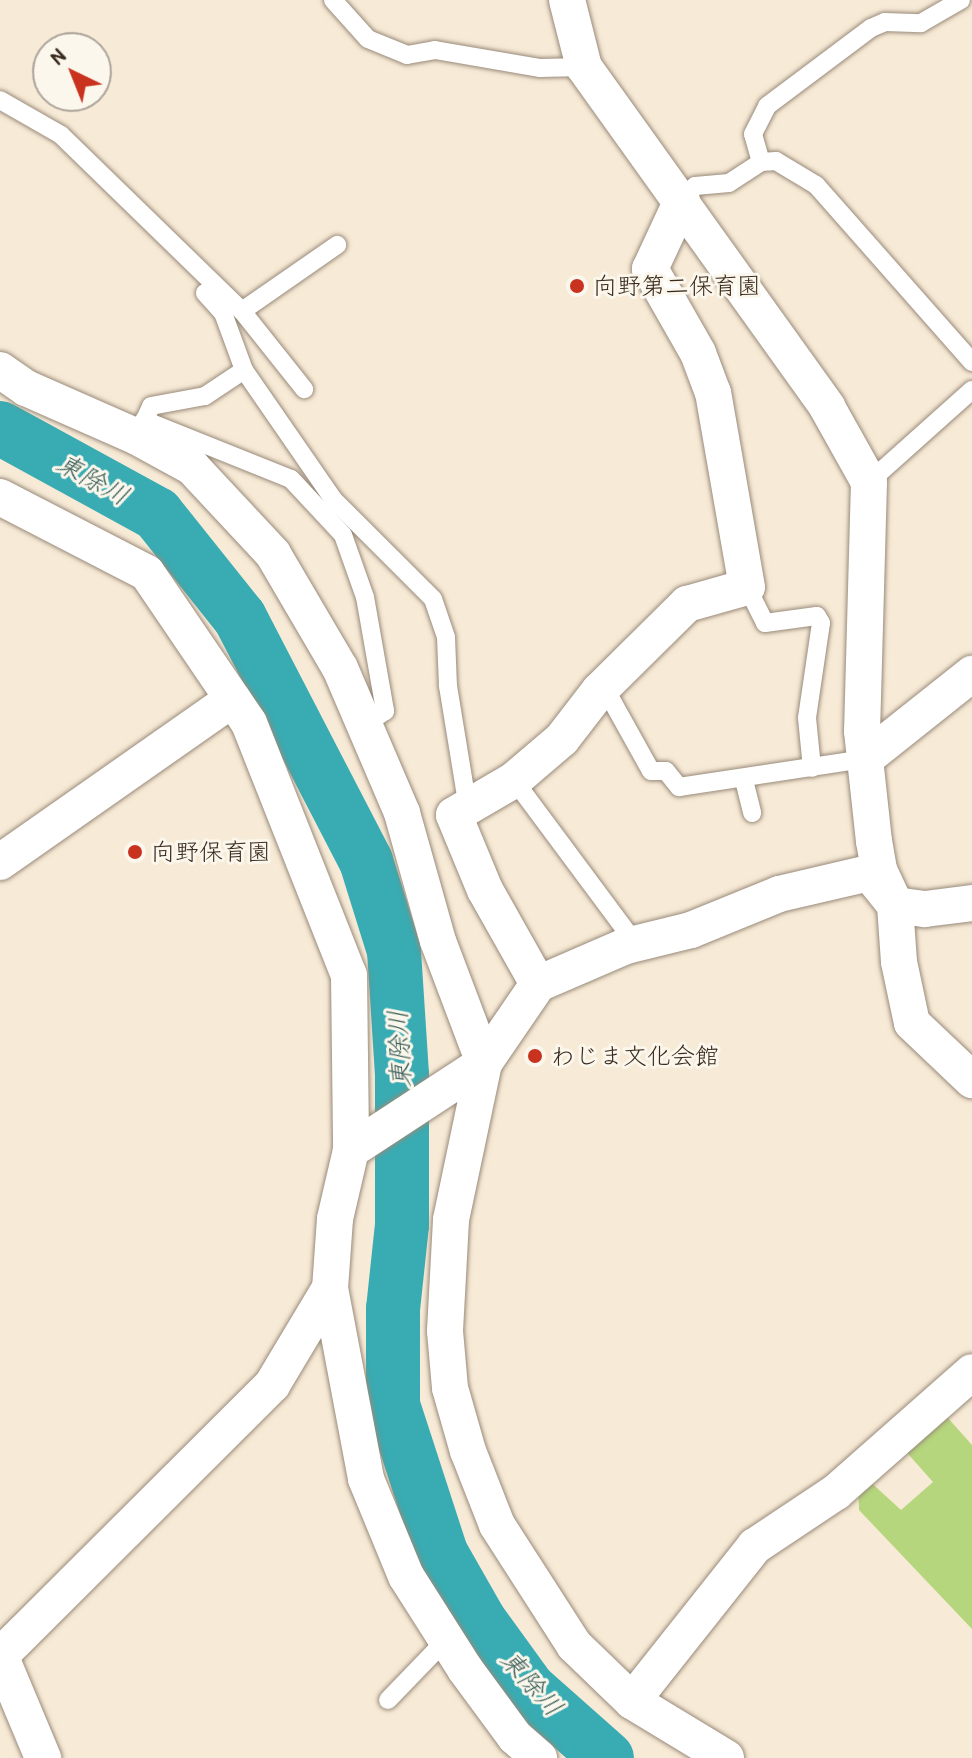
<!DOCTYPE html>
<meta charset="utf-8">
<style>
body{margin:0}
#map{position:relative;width:972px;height:1758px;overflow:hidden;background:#f7ead6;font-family:"Patrick Hand","Klee One",sans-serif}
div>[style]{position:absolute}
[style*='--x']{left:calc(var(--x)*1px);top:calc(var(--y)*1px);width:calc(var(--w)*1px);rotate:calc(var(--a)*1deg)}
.green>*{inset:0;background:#b5d67d}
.river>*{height:54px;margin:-27px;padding:0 27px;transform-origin:27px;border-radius:27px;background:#39abb2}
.roads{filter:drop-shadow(0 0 2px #998a7a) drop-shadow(0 0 2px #998a7a)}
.lane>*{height:18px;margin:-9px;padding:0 9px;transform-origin:9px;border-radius:9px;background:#fff}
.street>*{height:36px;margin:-18px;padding:0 18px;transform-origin:18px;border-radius:18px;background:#fff}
.dots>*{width:22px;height:22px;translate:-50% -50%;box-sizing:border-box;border:4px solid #fbf7ec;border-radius:50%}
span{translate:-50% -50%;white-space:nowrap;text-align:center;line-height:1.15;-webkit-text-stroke:6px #fbf7ec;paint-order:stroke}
.poi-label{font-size:24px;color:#3b2a1e}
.left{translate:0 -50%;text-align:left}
.water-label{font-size:26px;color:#3a5e59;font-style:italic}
.north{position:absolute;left:32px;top:32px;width:80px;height:80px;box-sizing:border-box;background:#fbf7ec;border:2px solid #aea59a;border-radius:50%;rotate:317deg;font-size:22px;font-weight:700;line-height:32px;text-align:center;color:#3b2a1e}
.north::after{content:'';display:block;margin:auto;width:28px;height:36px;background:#c8321e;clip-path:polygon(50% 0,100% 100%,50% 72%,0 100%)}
</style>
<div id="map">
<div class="green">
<i style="clip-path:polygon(947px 1417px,972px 1445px,972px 1629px,859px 1510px,858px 1485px,866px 1478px,901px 1510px,933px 1482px,901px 1446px)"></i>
</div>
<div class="river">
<i style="--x:0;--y:428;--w:179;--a:28.7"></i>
<i style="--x:157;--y:514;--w:133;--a:51.4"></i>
<i style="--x:240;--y:618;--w:274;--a:62.6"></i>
<i style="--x:366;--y:861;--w:94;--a:72.7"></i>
<i style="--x:394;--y:951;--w:124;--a:86.3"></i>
<i style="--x:402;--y:1075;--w:150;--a:90"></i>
<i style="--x:402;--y:1225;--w:84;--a:96.1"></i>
<i style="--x:393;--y:1309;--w:96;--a:90"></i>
<i style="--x:393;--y:1405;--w:156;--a:72"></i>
<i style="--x:441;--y:1553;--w:77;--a:60.4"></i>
<i style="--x:479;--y:1620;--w:85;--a:54.1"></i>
<i style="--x:529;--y:1689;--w:104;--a:41.5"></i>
</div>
<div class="roads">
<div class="lane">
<i style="--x:333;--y:0;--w:52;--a:48.1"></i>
<i style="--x:368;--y:39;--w:42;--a:22.3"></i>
<i style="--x:407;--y:55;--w:28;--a:-10"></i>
<i style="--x:435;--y:50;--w:107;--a:9.7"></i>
<i style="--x:540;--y:68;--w:44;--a:-1.3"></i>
<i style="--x:0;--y:100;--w:70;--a:29.8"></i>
<i style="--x:61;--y:135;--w:252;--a:44.2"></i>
<i style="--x:242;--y:311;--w:100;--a:51.5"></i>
<i style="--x:761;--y:162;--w:15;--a:-4"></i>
<i style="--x:776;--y:161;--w:47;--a:31"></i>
<i style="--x:816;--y:185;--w:236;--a:48.6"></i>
<i style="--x:682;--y:200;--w:19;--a:-47"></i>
<i style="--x:695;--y:186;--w:34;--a:-5"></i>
<i style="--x:729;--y:183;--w:38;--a:-33"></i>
<i style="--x:761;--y:162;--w:29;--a:-106"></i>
<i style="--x:753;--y:134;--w:31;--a:-63"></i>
<i style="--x:767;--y:106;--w:130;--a:-36.9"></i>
<i style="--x:871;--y:28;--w:15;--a:-23"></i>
<i style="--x:885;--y:22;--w:36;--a:2"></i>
<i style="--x:921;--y:23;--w:46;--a:-29.9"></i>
<i style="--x:242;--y:311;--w:116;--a:-34.8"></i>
<i style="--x:244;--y:370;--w:157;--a:55.4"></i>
<i style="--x:333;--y:499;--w:141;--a:45"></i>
<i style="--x:433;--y:599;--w:40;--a:71.1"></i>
<i style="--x:446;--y:637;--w:49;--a:87.7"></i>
<i style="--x:448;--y:686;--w:124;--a:80.7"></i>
<i style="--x:144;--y:420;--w:158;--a:21.9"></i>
<i style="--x:291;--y:479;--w:76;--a:47.1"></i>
<i style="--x:343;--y:535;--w:66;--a:70.5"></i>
<i style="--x:365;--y:597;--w:116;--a:80"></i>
<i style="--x:385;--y:711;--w:25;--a:146"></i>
<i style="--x:140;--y:430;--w:26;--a:-65"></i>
<i style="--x:151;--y:406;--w:55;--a:-10.5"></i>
<i style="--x:205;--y:396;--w:47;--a:-33.7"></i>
<i style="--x:244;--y:370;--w:61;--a:-110.2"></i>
<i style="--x:223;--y:313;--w:27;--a:-132"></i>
<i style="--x:869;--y:482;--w:138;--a:-41.8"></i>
<i style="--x:747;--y:587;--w:40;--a:63.4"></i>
<i style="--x:765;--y:623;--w:52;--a:-7.7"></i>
<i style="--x:817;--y:616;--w:8;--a:60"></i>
<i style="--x:821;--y:623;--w:96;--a:98.4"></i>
<i style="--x:807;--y:718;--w:50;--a:84.3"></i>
<i style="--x:599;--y:691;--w:16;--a:38"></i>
<i style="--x:612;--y:701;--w:80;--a:60.9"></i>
<i style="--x:651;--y:771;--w:15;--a:0"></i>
<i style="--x:666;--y:771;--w:21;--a:51"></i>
<i style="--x:679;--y:787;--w:188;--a:-8.6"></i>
<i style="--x:514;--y:780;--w:204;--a:53.4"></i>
<i style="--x:744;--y:780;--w:34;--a:76"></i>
<i style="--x:388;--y:1700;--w:83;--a:-46"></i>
</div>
<div class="street">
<i style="--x:567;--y:0;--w:69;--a:75.8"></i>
<i style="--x:584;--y:67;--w:418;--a:54.4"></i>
<i style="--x:827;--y:407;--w:86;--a:60.8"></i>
<i style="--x:869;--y:482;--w:249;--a:91.6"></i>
<i style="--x:862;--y:731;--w:111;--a:83.8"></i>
<i style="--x:874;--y:841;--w:29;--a:80"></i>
<i style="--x:879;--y:870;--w:38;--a:65"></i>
<i style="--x:895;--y:905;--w:57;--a:86"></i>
<i style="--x:899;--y:962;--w:62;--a:78"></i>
<i style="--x:912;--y:1023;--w:83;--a:43.5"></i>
<i style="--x:0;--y:370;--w:32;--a:35"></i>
<i style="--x:26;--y:388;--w:121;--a:23.8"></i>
<i style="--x:137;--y:437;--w:63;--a:28.6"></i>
<i style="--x:192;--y:467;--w:119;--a:47"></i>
<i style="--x:273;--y:554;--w:132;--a:59.6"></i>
<i style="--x:340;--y:668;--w:158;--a:66.8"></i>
<i style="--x:402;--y:813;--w:133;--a:74.3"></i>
<i style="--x:438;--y:941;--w:130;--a:69.3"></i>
<i style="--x:484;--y:1063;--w:160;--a:101.9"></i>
<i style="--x:451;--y:1220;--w:111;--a:93.1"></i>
<i style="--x:445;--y:1331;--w:57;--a:85"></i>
<i style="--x:450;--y:1388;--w:66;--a:74.1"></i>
<i style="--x:468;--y:1451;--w:79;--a:68.6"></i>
<i style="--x:497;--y:1525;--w:143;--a:57.3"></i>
<i style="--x:574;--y:1645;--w:81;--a:44"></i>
<i style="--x:632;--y:1701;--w:110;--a:31.2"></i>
<i style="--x:0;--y:497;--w:165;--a:27.3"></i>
<i style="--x:147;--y:573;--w:181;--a:55.8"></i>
<i style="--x:249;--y:723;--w:271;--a:68.4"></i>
<i style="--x:349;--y:975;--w:175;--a:89.3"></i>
<i style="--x:351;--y:1150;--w:71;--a:103.1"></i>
<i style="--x:335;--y:1219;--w:69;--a:94.1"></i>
<i style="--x:330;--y:1288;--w:113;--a:120.9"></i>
<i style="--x:272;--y:1385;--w:384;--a:135.1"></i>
<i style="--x:865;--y:759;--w:137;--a:-38.5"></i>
<i style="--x:0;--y:862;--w:284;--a:-35"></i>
<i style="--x:538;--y:984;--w:108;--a:-119.4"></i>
<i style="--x:485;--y:890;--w:81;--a:-112.5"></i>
<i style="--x:454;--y:815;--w:69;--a:-30.3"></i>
<i style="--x:514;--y:780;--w:63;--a:-40.5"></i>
<i style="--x:562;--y:739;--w:61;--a:-52.4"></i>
<i style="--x:599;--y:691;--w:124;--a:-44.7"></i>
<i style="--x:687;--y:604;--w:62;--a:-15.8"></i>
<i style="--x:747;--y:587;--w:197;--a:-99.9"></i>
<i style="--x:713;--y:393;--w:43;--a:-110.6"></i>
<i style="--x:698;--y:353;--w:97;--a:-119.7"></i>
<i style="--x:650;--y:269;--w:76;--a:-65.1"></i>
<i style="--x:351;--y:1150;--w:159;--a:-33.2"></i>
<i style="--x:484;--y:1063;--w:96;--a:-55.6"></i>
<i style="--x:538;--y:984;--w:96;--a:-23.4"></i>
<i style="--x:626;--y:946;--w:67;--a:-13.8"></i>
<i style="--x:691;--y:930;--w:95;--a:-22.2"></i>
<i style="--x:779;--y:894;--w:92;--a:-13.1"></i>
<i style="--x:869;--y:873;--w:41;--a:50.9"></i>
<i style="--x:895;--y:905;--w:30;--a:8"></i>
<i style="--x:925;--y:909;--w:47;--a:-7.3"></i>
<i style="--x:330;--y:1288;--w:194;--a:79.3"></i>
<i style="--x:366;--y:1479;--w:105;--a:67.6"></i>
<i style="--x:406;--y:1576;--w:110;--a:57.6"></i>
<i style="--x:465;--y:1669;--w:84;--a:53.7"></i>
<i style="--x:515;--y:1737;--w:32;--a:41"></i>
<i style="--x:0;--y:1655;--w:112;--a:67.3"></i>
<i style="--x:632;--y:1701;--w:198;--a:-51.6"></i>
<i style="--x:755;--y:1546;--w:97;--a:-33.7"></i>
<i style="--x:836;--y:1492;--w:181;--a:-41.4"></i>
</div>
</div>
<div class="dots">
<i style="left:577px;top:286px;background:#c8321e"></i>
<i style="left:135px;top:852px;background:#c8321e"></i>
<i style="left:535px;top:1056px;background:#c8321e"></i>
</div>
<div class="poi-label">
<span class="left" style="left:593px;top:286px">向野第二保育園</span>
<span class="left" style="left:151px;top:852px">向野保育園</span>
<span class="left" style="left:551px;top:1056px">わじま文化会館</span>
</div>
<div class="water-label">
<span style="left:93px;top:479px;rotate:29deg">東除川</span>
<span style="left:399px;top:1049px;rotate:-93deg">東除川</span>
<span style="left:532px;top:1683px;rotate:48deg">東除川</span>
</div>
<div class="north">N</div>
</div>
